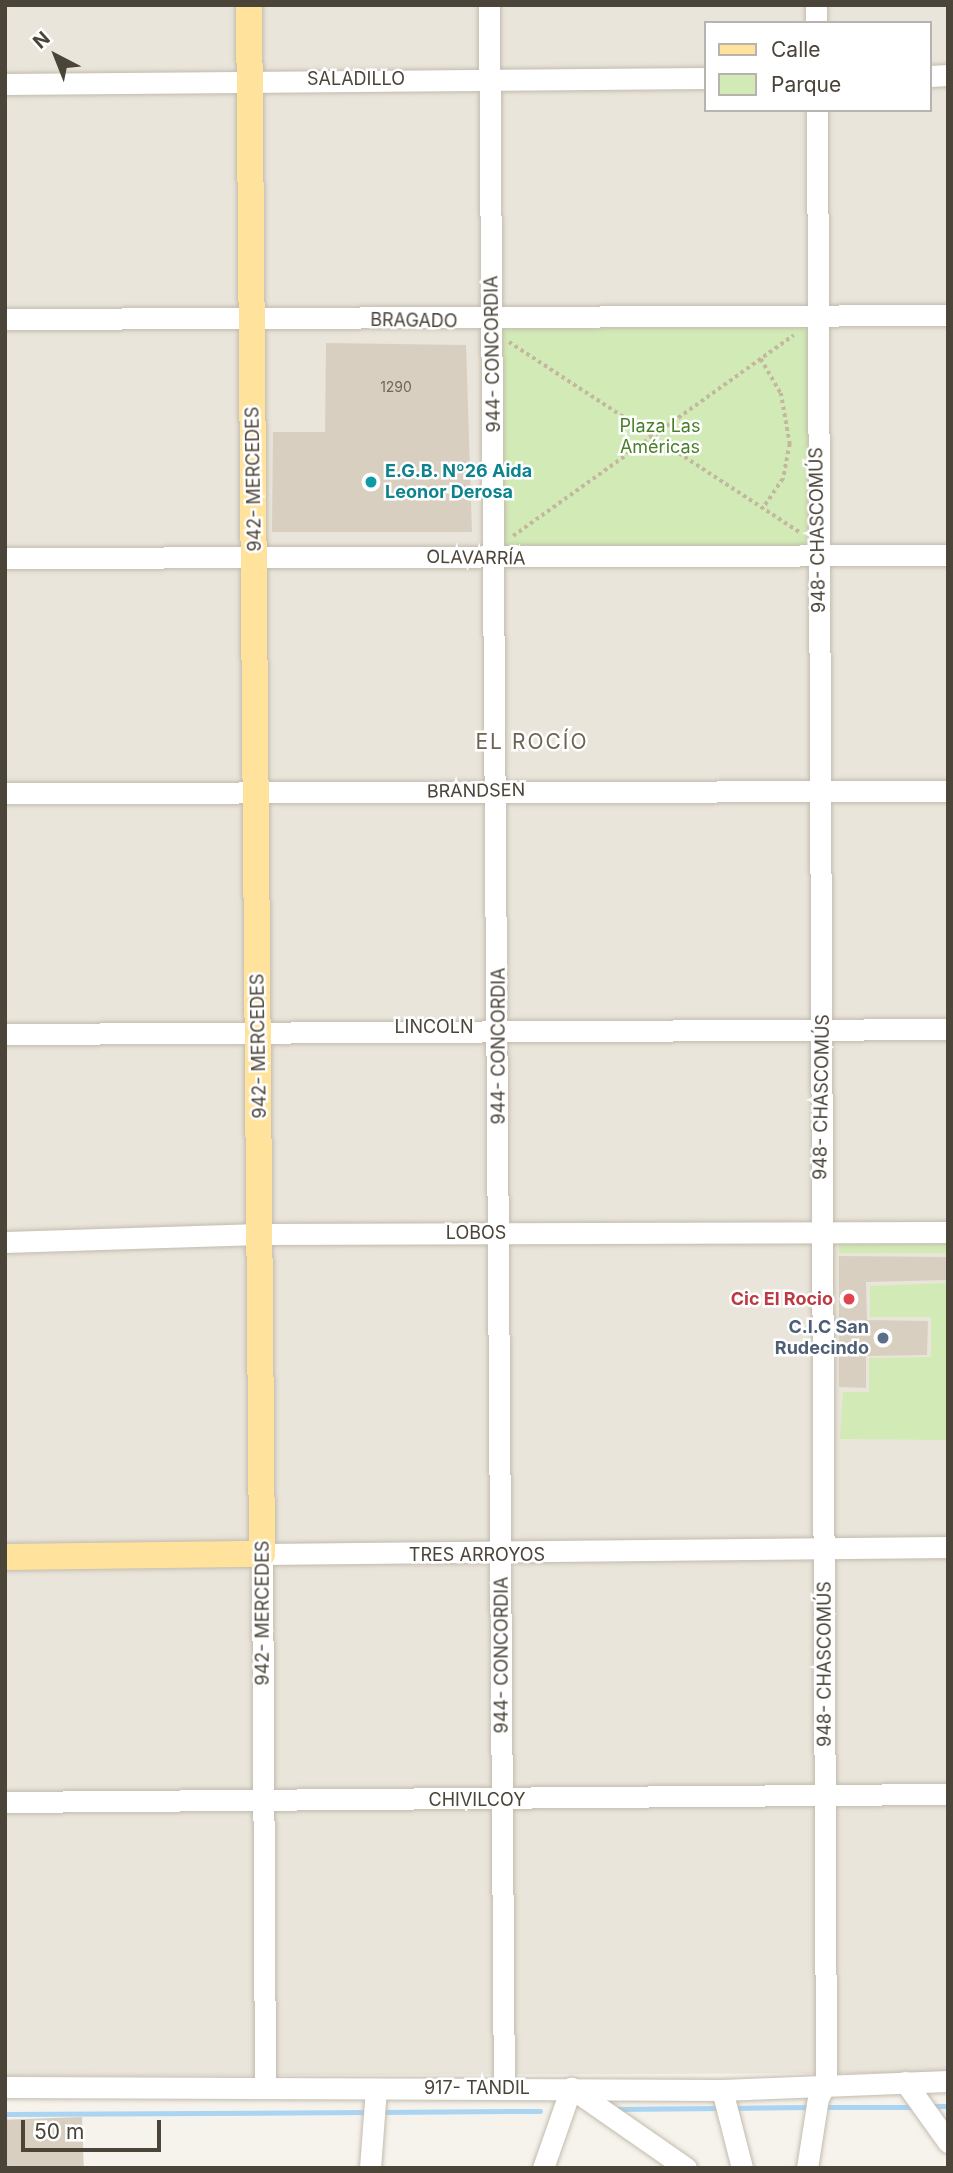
<!DOCTYPE html>
<meta charset="utf-8">
<style>
body{margin:0}
#map{position:relative;width:953px;height:2173px;overflow:hidden;background:#f6f3ec;font-family:Inter,sans-serif}
div>[style]{position:absolute}
[style*='--x']{left:calc(var(--x)*1px);top:calc(var(--y)*1px);width:calc(var(--w)*1px);rotate:calc(var(--a)*1deg)}
.residential>*{inset:0;background:#eae5da}
.green>*{inset:0;background:#d2eab5;transform-origin:0 0}
.stream>*{height:5px;margin:-2.5px;padding:0 2.5px;transform-origin:2.5px;border-radius:2.5px;background:#a9d4f2}
.building>*{inset:0;background:#d8cfc1;transform-origin:0 0}
.path>*{height:3.5px;margin-top:-1.75px;transform-origin:0;background:repeating-linear-gradient(90deg,#c4b79f 0 3.5px,transparent 0 7px)}
.roads{filter:drop-shadow(0 0 2px #c2bbae) drop-shadow(0 0 2px #c2bbae)}
.minor>*{height:21px;margin:-10.5px;padding:0 10.5px;transform-origin:10.5px;border-radius:10.5px;background:#fff}
.major>*{height:26px;margin:-13px;padding:0 13px;transform-origin:13px;border-radius:13px;background:#ffe39c}
.dots>*{width:19px;height:19px;translate:-50% -50%;box-sizing:border-box;border:4px solid #fff;border-radius:50%}
span{translate:-50% -50%;white-space:nowrap;text-align:center;line-height:1.15;-webkit-text-stroke:5px #fff;paint-order:stroke}
.number-label{font-size:14px;color:#6e675b}
.number-label span{-webkit-text-stroke-width:0}
.street-label{font-size:18px;color:#4b4439}
.park-label{font-size:18px;color:#4a7f2a}
.culture-label{font-size:18px;color:#0d838f;font-weight:700}
.left{translate:0 -50%;text-align:left}
.health-label{font-size:18px;color:#be3a42;font-weight:700}
.right{translate:-100% -50%;text-align:right}
.service-label{font-size:18px;color:#4e5e75;font-weight:700}
.quarter-label{font-size:21px;color:#6e6250;letter-spacing:2px}
.frame{position:absolute;inset:0;border:7px solid #4b4439;pointer-events:none}
.legend{position:absolute;left:704px;top:21px;width:228px;height:91px;box-sizing:border-box;background:#fff;border:2px solid #b7b4b0;margin:0;padding:9px 12px;list-style:none;font-size:21px;color:#4b4439}
.legend li{display:flex;align-items:center;gap:14px;height:35px}
.legend b{width:35px;border:2px solid #b7b4b0}
.north{position:absolute;left:21px;top:21px;width:70px;height:70px;-webkit-text-stroke:5px #fff;paint-order:stroke;rotate:318deg;font-size:19px;font-weight:700;line-height:28px;text-align:center;color:#4b4439}
.north::after{content:'';display:block;margin:auto;width:24px;height:32px;background:#4b4439;clip-path:polygon(50% 0,100% 100%,50% 72%,0 100%)}
.scale{position:absolute;left:21px;top:2120px;width:140px;height:32px;box-sizing:border-box;border:4px solid #4b4439;border-top:0;padding-left:9px;font-size:21px;line-height:24px;white-space:nowrap;color:#4b4439;-webkit-text-stroke:5px #fff;paint-order:stroke}
</style>
<div id="map">
<div class="residential">
<i style="clip-path:polygon(evenodd,5px 5px,948px 5px,948px 2073px,5px 2076px,5px 5px,706px 23px,930px 23px,930px 110px,706px 110px,706px 23px)"></i>
</div>
<div class="green">
<i style="left:816px;top:314px;width:242px;height:323px;rotate:89deg"></i>
<i style="left:839px;top:1241px;width:109px;height:12px"></i>
<i style="clip-path:polygon(948px 1283px,948px 1440px,840px 1439px,843px 1392px,869px 1392px,869px 1358px,931px 1357px,931px 1317px,870px 1317px,870px 1286px)"></i>
</div>
<div class="stream">
<i style="--x:930;--y:2106;--w:18;--a:0"></i>
<i style="--x:821;--y:2107;--w:96;--a:0"></i>
<i style="--x:730;--y:2108;--w:82;--a:-0.7"></i>
<i style="--x:615;--y:2109;--w:106;--a:-0.5"></i>
<i style="--x:379;--y:2112;--w:161;--a:-0.4"></i>
<i style="--x:5;--y:2114;--w:364;--a:-0.3"></i>
</div>
<div class="building">
<i style="clip-path:polygon(326px 343px,466px 345px,472px 532px,272px 532px,273px 432px,325px 432px)"></i>
<i style="clip-path:polygon(839px 1256px,948px 1257px,948px 1280px,866px 1282px,867px 1320px,928px 1321px,927px 1355px,866px 1356px,866px 1388px,839px 1387px)"></i>
<i style="left:82px;top:2117px;width:51px;height:77px;rotate:88deg"></i>
</div>
<div class="path">
<i style="--x:509;--y:342;--w:347;--a:33.2"></i>
<i style="--x:761;--y:359;--w:39;--a:60"></i>
<i style="--x:781;--y:393;--w:52;--a:80"></i>
<i style="--x:790;--y:444;--w:36;--a:101"></i>
<i style="--x:783;--y:479;--w:36;--a:124"></i>
<i style="--x:513;--y:536;--w:345;--a:-35.6"></i>
</div>
<div class="roads">
<div class="minor">
<i style="--x:489;--y:5;--w:2083;--a:89.59"></i>
<i style="--x:816;--y:5;--w:18;--a:90"></i>
<i style="--x:930;--y:76;--w:18;--a:-3"></i>
<i style="--x:5;--y:84;--w:701;--a:-0.49"></i>
<i style="--x:5;--y:319;--w:943;--a:-0.24"></i>
<i style="--x:5;--y:558;--w:943;--a:-0.18"></i>
<i style="--x:5;--y:793;--w:943;--a:-0.12"></i>
<i style="--x:5;--y:1034;--w:943;--a:-0.3"></i>
<i style="--x:5;--y:1242;--w:255;--a:-1.8"></i>
<i style="--x:260;--y:1234;--w:688;--a:-0.17"></i>
<i style="--x:5;--y:1802;--w:943;--a:-0.49"></i>
<i style="--x:905;--y:2082;--w:74;--a:54.4"></i>
<i style="--x:5;--y:2087;--w:717;--a:0.24"></i>
<i style="--x:722;--y:2090;--w:226;--a:-2.3"></i>
<i style="--x:265;--y:2087;--w:533;--a:-90.32"></i>
<i style="--x:262;--y:1554;--w:686;--a:-0.58"></i>
<i style="--x:722;--y:2090;--w:81;--a:75.6"></i>
<i style="--x:370;--y:2168;--w:79;--a:-85.7"></i>
<i style="--x:543;--y:2168;--w:85;--a:-70.7"></i>
<i style="--x:571;--y:2088;--w:140;--a:34.8"></i>
<i style="--x:807;--y:2168;--w:71;--a:-81.1"></i>
<i style="--x:818;--y:2098;--w:17;--a:-62"></i>
<i style="--x:826;--y:2083;--w:1973;--a:-90.26"></i>
</div>
<div class="major">
<i style="--x:5;--y:1557;--w:257;--a:-0.7"></i>
<i style="--x:262;--y:1554;--w:1549;--a:-90.48"></i>
</div>
</div>
<div class="dots">
<i style="left:371px;top:482px;background:#0f9aa8"></i>
<i style="left:849px;top:1299px;background:#e0444e"></i>
<i style="left:883px;top:1338px;background:#5c6f8a"></i>
</div>
<div class="number-label">
<span style="left:396px;top:387px">1290</span>
</div>
<div class="street-label">
<span style="left:356px;top:79px">SALADILLO</span>
<span style="left:414px;top:321px;rotate:1deg">BRAGADO</span>
<span style="left:493px;top:354px;rotate:-91deg">944- CONCORDIA</span>
<span style="left:254px;top:479px;rotate:-91deg">942- MERCEDES</span>
<span style="left:818px;top:530px;rotate:-91deg">948- CHASCOMÚS</span>
<span style="left:476px;top:558px;rotate:1deg">OLAVARRÍA</span>
<span style="left:476px;top:791px;rotate:-1deg">BRANDSEN</span>
<span style="left:434px;top:1027px">LINCOLN</span>
<span style="left:259px;top:1046px;rotate:-91deg">942- MERCEDES</span>
<span style="left:499px;top:1046px;rotate:-90deg">944- CONCORDIA</span>
<span style="left:822px;top:1097px;rotate:-89deg">948- CHASCOMÚS</span>
<span style="left:476px;top:1233px">LOBOS</span>
<span style="left:477px;top:1555px">TRES ARROYOS</span>
<span style="left:263px;top:1613px;rotate:-90deg">942- MERCEDES</span>
<span style="left:502px;top:1655px;rotate:-90deg">944- CONCORDIA</span>
<span style="left:825px;top:1664px;rotate:-90deg">948- CHASCOMÚS</span>
<span style="left:477px;top:1800px">CHIVILCOY</span>
<span style="left:477px;top:2088px">917- TANDIL</span>
</div>
<div class="park-label">
<span style="left:660px;top:437px">Plaza Las<br>Américas</span>
</div>
<div class="culture-label">
<span class="left" style="left:385px;top:482px">E.G.B. Nº26 Aida<br>Leonor Derosa</span>
</div>
<div class="health-label">
<span class="right" style="left:833px;top:1299px">Cic El Rocio</span>
</div>
<div class="service-label">
<span class="right" style="left:869px;top:1338px">C.I.C San<br>Rudecindo</span>
</div>
<div class="quarter-label">
<span style="left:532px;top:742px">EL ROCÍO</span>
</div>
<div class="frame"></div>
<ul class="legend">
<li><b style="height:9px;background:#ffe39c"></b>Calle</li>
<li><b style="height:19px;background:#d2eab5"></b>Parque</li>
</ul>
<div class="north">N</div>
<div class="scale">50 m</div>
</div>
